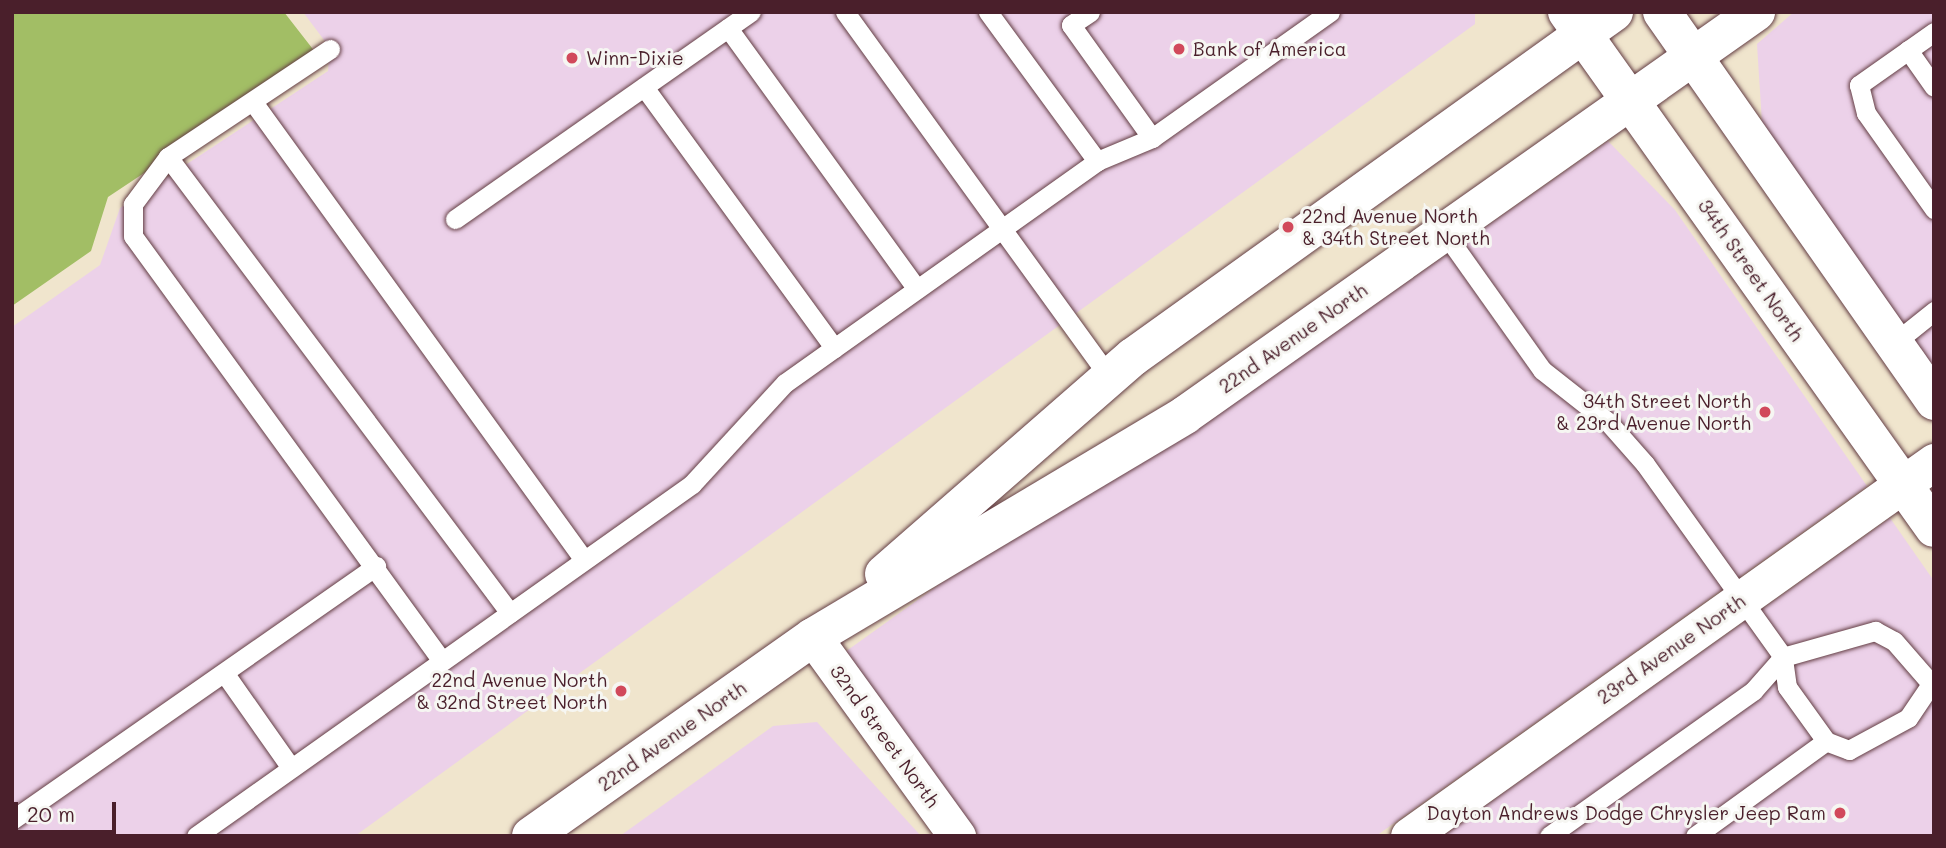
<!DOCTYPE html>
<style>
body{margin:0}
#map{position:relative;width:1946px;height:848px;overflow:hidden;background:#f0e5cd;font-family:Mali,sans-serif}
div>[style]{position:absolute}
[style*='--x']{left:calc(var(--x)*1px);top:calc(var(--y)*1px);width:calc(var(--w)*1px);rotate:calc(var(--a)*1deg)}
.built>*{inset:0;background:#ecd1e9}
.green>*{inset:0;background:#a2be65}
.roads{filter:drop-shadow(0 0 2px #633d43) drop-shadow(0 0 2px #633d43)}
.service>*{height:19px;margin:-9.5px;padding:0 9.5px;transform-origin:9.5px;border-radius:9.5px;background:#fff}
.minor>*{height:37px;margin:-18.5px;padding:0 18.5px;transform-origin:18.5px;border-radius:18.5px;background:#fff}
.secondary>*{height:38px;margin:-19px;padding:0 19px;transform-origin:19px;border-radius:19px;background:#fff}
.trunk>*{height:38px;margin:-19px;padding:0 19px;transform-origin:19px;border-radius:19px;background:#fff}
.dots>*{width:19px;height:19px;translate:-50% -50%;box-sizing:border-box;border:4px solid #f6f6f2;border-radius:50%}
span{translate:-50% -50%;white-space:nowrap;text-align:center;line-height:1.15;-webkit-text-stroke:6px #f6f6f2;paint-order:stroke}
.poi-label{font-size:19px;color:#4a1f2b}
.left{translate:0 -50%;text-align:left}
.right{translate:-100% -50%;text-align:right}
.street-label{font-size:19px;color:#4a1f2b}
.frame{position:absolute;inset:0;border:14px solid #4a1f2b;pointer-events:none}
.scale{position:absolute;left:14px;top:802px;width:102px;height:32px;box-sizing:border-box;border:4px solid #4a1f2b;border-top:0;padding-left:9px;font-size:21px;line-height:24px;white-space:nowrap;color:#4a1f2b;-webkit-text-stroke:5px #f6f6f2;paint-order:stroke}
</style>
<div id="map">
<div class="built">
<i style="clip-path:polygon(303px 12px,1475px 12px,1475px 24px,355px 836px,12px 836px,12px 327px,100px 265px,120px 208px,328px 71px,330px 48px)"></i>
<i style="clip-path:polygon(1794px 12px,1934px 12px,1934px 371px,1762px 123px,1757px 44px)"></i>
<i style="clip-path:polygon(1608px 141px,1675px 210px,1867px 486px,1376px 836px,979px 836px,845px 652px,940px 584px,1196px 430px)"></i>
<i style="clip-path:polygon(1890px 518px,1934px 581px,1934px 836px,1443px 836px)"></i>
<i style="clip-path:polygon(817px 722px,921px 836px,620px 836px,773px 726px)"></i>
</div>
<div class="green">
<i style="clip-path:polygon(12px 12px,284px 12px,319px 57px,108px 197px,91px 251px,12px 306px)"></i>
</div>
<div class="roads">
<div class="service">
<i style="--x:845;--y:12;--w:450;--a:54.1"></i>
<i style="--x:988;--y:12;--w:185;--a:53.8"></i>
<i style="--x:1090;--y:12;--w:23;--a:146"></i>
<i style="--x:1071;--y:25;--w:139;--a:54.4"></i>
<i style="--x:728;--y:28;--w:322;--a:54.1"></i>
<i style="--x:1934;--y:32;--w:92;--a:144.8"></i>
<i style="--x:1859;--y:85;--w:29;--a:76"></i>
<i style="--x:1866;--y:113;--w:118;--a:54.7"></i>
<i style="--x:330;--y:49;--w:195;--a:146.3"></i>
<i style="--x:168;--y:157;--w:59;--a:126.7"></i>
<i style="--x:133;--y:204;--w:32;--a:90"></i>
<i style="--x:133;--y:236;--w:525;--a:53.98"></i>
<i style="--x:1908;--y:50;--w:45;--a:54.9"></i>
<i style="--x:644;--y:87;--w:323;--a:53.9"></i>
<i style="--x:253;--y:102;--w:565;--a:54.14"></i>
<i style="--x:168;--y:157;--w:570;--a:53.13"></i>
<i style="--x:455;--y:219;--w:361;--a:-35"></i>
<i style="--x:1444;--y:232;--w:169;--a:54.6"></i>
<i style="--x:1542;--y:370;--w:84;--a:38.2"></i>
<i style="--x:1608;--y:422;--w:56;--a:48.6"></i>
<i style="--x:1645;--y:464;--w:237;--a:54.4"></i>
<i style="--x:1783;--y:657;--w:45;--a:131.4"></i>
<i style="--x:1753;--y:691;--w:250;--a:144.6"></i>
<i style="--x:1893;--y:344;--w:53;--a:-38.8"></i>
<i style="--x:225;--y:674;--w:115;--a:54.9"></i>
<i style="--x:1929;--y:687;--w:37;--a:124"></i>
<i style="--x:1908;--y:718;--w:67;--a:151.5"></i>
<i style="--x:1849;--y:750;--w:25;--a:-159"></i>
<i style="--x:1826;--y:741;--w:67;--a:-125.8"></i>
<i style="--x:1787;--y:687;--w:30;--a:-98"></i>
<i style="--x:1783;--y:657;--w:96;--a:-15.8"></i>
<i style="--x:1875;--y:631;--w:21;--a:28"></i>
<i style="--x:1894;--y:641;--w:61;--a:49"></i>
<i style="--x:12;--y:820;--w:444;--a:-34.9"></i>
<i style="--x:196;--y:836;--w:608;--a:-35.36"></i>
<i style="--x:692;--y:484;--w:137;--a:-47.4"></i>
<i style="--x:785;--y:383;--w:383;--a:-35.4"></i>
<i style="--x:1097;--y:161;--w:60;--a:-22.7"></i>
<i style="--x:1152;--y:138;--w:218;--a:-35.3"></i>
<i style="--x:1695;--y:836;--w:162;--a:-35.9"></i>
</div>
<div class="minor">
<i style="--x:813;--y:637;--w:246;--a:54.1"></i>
<i style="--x:1409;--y:836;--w:645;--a:-35.47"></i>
</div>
<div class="secondary">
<i style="--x:884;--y:574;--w:330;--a:-41.1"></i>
<i style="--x:1133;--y:357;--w:592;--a:-35.65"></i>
<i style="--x:531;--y:836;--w:345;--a:-35.2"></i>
<i style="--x:813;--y:637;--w:433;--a:-30.8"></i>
<i style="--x:1185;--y:415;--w:699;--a:-35.21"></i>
</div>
<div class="trunk">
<i style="--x:1567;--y:12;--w:633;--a:54.58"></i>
<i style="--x:1662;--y:12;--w:475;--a:55"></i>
</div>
</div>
<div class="dots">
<i style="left:1179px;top:49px;background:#d1495b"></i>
<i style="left:572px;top:58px;background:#d1495b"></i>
<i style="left:1288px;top:227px;background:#d1495b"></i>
<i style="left:1765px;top:412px;background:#d1495b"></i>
<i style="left:621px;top:691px;background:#d1495b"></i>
<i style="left:1840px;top:813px;background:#d1495b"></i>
</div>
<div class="poi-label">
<span class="left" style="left:1193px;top:49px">Bank of America</span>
<span class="left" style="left:586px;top:58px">Winn-Dixie</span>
<span class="left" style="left:1302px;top:227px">22nd Avenue North<br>&amp; 34th Street North</span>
<span class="right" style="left:1751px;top:412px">34th Street North<br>&amp; 23rd Avenue North</span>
<span class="right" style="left:607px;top:691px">22nd Avenue North<br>&amp; 32nd Street North</span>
<span class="right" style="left:1826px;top:813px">Dayton Andrews Dodge Chrysler Jeep Ram</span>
</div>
<div class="street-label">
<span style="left:1751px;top:270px;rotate:55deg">34th Street North</span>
<span style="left:1293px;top:338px;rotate:-35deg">22nd Avenue North</span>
<span style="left:1671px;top:649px;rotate:-35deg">23rd Avenue North</span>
<span style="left:672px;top:736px;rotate:-35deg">22nd Avenue North</span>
<span style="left:885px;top:736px;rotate:54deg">32nd Street North</span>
</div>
<div class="frame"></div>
<div class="scale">20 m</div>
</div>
